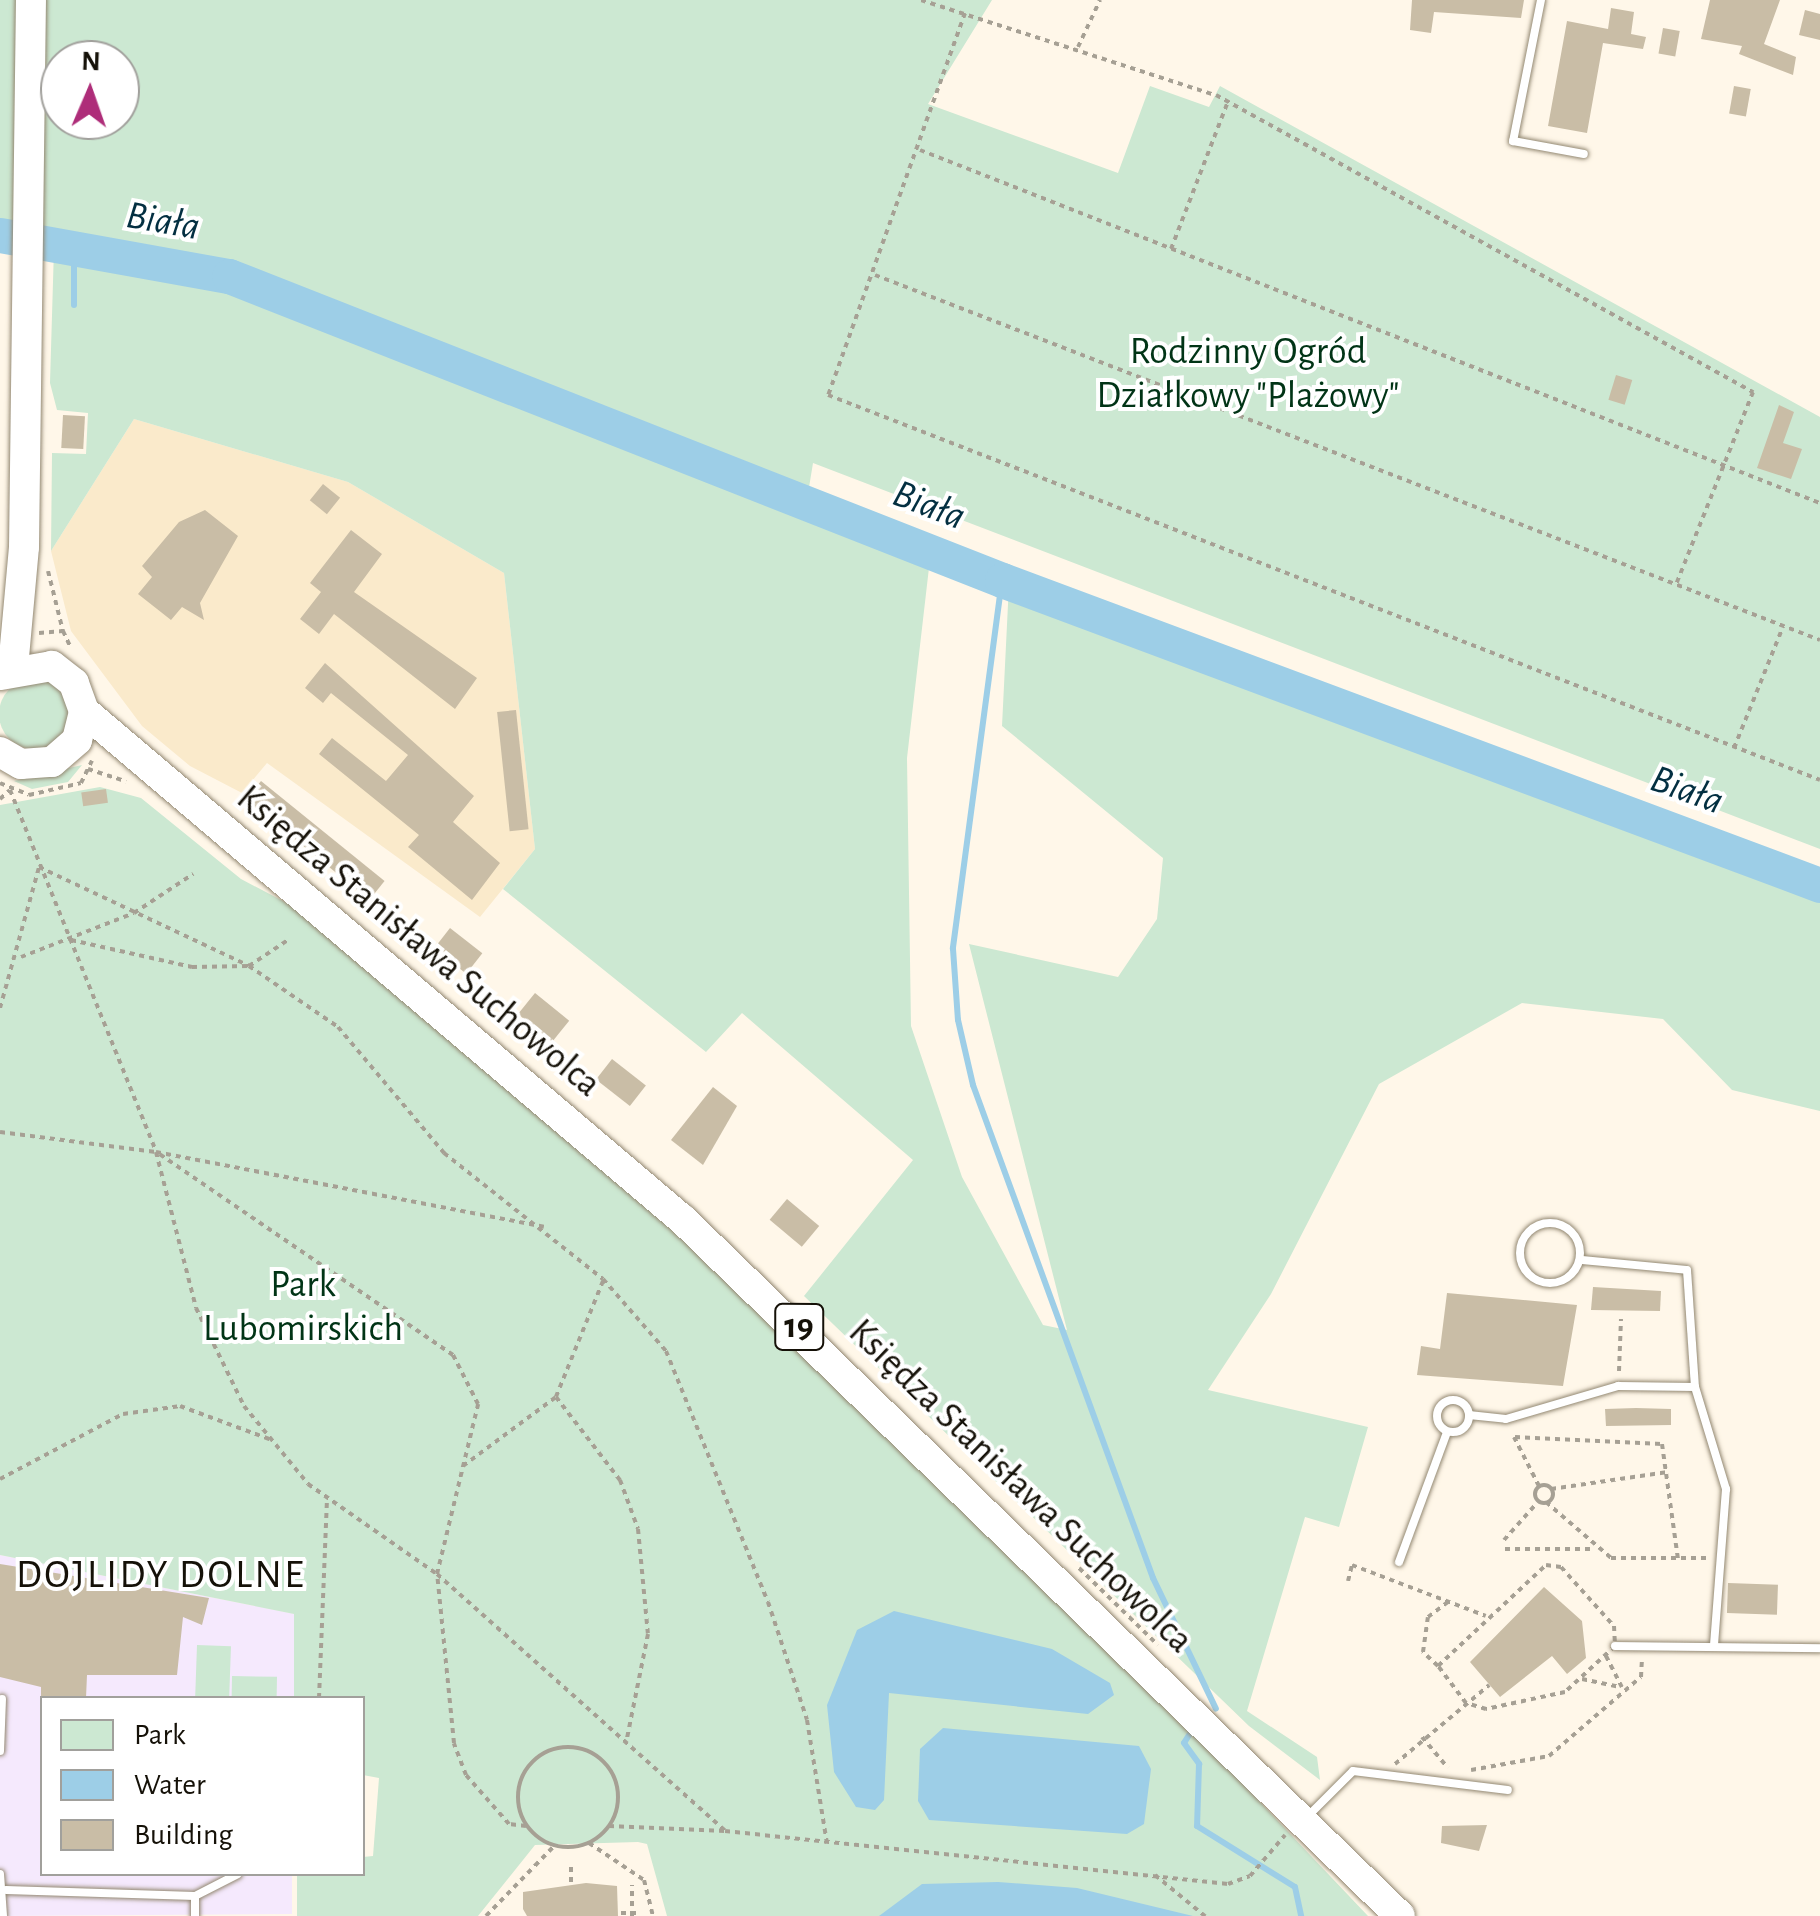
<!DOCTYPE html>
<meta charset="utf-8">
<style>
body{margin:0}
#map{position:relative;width:1820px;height:1916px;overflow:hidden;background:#fff7e9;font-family:"Alegreya Sans",sans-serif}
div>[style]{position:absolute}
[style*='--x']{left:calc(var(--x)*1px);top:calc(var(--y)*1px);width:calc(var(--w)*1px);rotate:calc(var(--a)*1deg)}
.built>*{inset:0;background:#faeacb}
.education>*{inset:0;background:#f5e9fd}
.green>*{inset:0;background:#cce8d2;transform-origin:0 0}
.round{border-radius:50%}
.water>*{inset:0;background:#9dcee7}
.stream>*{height:6px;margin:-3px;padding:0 3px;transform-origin:3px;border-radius:3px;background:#9dcee7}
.river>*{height:35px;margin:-17.5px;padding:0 17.5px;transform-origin:17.5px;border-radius:17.5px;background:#9dcee7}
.building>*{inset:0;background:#c9bda6;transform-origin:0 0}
.path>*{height:4px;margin-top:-2px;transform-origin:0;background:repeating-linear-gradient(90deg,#a6a094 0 5px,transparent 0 10px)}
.path>.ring{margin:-2px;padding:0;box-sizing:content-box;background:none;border:4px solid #a6a094;border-radius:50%}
.roads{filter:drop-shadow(0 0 2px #938872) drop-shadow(0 0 2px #938872)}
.lane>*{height:8px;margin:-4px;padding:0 4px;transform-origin:4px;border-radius:4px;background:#fff}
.lane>.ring{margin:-4px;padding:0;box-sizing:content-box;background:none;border:8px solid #fff;border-radius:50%}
.highway>*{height:30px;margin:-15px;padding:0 15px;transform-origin:15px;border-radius:15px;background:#fff}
span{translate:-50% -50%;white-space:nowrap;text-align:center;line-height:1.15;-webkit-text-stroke:8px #fff;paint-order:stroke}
.shield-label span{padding:2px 8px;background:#fff;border:2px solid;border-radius:8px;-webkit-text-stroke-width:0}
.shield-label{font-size:35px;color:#151108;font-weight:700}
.park-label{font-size:38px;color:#013416}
.street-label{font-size:38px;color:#151108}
.water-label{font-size:40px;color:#032f41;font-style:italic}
.neighbourhood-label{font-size:40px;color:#151108;letter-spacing:2.5px}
.legend{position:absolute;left:40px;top:1696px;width:325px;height:180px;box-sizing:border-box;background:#fff;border:2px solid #a1a09c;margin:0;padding:12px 18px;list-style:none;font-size:30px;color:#151108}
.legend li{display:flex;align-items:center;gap:20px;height:50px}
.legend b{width:50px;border:2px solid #a1a09c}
.north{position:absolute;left:40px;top:40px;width:100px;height:100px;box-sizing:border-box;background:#fff;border:2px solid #a1a09c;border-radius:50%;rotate:2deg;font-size:28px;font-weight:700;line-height:40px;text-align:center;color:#151108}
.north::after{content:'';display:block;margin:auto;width:35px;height:45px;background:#ae2d79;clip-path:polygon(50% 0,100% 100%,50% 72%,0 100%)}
</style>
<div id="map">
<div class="built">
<i style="clip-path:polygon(134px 419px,348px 482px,504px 573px,535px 849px,480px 917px,267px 763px,242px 793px,190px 766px,142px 726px,71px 631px,51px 551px)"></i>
</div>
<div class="education">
<i style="clip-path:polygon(0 1555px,295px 1614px,294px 1698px,42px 1698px,42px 1874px,292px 1874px,292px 1914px,0 1916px)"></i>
</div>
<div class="green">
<i style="clip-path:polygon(evenodd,0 0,992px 0,928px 104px,1118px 173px,1150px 86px,1209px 107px,1220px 86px,1820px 417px,1820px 849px,813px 463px,805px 512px,930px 559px,907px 758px,911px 1026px,962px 1177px,1043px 1325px,1067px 1330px,969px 944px,1118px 977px,1157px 919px,1163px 858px,1002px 726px,1009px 584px,1820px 893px,1820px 1111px,1732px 1090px,1663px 1019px,1522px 1003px,1379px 1084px,1271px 1294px,1208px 1390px,1368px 1427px,1339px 1527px,1305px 1517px,1247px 1711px,1317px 1757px,1320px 1780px,1249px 1726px,804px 1296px,913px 1160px,742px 1013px,706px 1052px,503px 889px,535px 849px,504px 573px,348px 482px,134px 419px,51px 551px,52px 453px,86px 454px,88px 413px,57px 410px,50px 383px,54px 248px,0 241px,0 0,60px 60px,120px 60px,120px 120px,60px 120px,60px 60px)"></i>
<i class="round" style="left:-1px;top:679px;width:70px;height:70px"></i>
<i style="clip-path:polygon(82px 765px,68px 782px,32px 789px,14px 781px)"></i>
<i style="clip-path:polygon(100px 787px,141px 798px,241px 879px,298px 909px,676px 1231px,1181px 1719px,1368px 1916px,667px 1916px,647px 1844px,638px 1842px,535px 1845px,478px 1916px,297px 1916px,297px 1874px,362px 1874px,363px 1857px,373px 1856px,379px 1778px,363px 1775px,362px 1698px,294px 1698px,294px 1614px,0 1555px,0 805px)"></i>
<i style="left:197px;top:1645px;width:34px;height:53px;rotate:2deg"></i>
<i style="left:232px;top:1676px;width:45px;height:22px;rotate:1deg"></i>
</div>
<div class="water">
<i style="clip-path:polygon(894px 1611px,1052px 1649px,1110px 1683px,1114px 1695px,1088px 1714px,889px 1693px,884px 1800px,875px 1810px,856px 1807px,834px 1772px,827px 1705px,857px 1630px)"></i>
<i style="clip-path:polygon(943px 1728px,1139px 1746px,1151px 1769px,1144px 1824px,1127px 1834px,929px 1820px,918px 1801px,920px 1749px)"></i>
<i style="clip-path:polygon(998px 1882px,1077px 1888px,1193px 1916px,879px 1916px,922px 1884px)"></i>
</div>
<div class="stream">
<i style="--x:74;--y:305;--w:59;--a:-90"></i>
<i style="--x:1002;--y:580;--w:372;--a:97.6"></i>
<i style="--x:953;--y:949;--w:71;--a:86"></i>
<i style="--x:958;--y:1020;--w:67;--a:77"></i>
<i style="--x:973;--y:1085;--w:525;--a:69.94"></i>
<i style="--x:1153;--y:1578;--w:145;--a:64.3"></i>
<i style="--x:1189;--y:1735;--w:9;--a:122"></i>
<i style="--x:1184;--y:1743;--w:26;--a:54"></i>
<i style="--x:1199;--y:1764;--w:62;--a:91.8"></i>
<i style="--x:1197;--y:1826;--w:115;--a:31.9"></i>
<i style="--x:1295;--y:1887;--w:30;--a:78"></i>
</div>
<div class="river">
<i style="--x:0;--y:235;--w:233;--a:10.2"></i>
<i style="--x:229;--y:276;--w:831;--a:21.47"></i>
<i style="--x:1002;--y:580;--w:873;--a:20.45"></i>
</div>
<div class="building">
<i style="clip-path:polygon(1412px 0,1524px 0,1521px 18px,1434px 12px,1431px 33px,1410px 30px)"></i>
<i style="clip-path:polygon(1710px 0,1780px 0,1764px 44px,1796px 57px,1793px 75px,1739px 54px,1742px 46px,1701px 39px)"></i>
<i style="clip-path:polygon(1611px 8px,1634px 12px,1631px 34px,1646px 37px,1643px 49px,1603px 43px,1587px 133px,1548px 126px,1567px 21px,1608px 29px)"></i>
<i style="clip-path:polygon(1805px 10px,1820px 14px,1820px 40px,1799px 35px)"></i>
<i style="left:1663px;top:28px;width:17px;height:26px;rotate:10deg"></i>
<i style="left:1734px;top:86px;width:17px;height:28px;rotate:10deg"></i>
<i style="left:1616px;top:375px;width:17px;height:26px;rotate:17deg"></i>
<i style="clip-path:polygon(1779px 405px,1794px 412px,1783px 443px,1802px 449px,1791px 479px,1757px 468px)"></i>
<i style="left:63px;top:415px;width:22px;height:33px;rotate:3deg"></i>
<i style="left:323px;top:484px;width:22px;height:21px;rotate:39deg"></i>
<i style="clip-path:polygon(205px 510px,238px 536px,200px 603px,204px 620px,182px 607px,171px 620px,138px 594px,152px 577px,142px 566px,179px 522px)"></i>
<i style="clip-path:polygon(351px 530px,382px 554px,354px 592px,477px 678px,455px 709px,334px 614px,319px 634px,300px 619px,321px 592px,310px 583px)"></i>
<i style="clip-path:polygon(325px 663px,474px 796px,453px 822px,500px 863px,472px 900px,408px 847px,419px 835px,319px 754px,332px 738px,386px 781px,408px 755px,331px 693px,323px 703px,305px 688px)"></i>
<i style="left:516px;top:710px;width:120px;height:19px;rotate:84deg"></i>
<i style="left:261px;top:781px;width:159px;height:24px;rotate:39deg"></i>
<i style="left:106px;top:789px;width:14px;height:25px;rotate:82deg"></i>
<i style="left:450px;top:928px;width:41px;height:26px;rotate:38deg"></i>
<i style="left:535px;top:993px;width:44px;height:27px;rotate:39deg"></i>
<i style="left:612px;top:1059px;width:43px;height:26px;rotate:38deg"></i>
<i style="clip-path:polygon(713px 1087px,737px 1106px,703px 1165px,671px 1140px)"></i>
<i style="left:787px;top:1199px;width:42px;height:27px;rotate:40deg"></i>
<i style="clip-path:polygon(1593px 1287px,1661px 1291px,1660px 1311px,1591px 1310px)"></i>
<i style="clip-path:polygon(1447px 1293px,1577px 1305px,1563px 1386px,1417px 1375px,1421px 1346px,1440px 1349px)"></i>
<i style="clip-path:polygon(1636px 1408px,1671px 1409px,1671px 1425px,1606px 1426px,1605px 1409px)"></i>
<i style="clip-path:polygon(0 1564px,209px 1598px,202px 1625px,183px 1617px,177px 1675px,87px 1675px,86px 1698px,41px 1698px,41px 1687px,0 1677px)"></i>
<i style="left:1728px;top:1583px;width:50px;height:30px;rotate:2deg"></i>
<i style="clip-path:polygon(1544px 1587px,1582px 1621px,1586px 1658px,1567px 1674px,1552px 1656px,1500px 1697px,1470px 1662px)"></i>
<i style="clip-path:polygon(1487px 1825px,1479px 1851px,1441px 1843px,1442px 1826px)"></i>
<i style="clip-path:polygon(586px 1883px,617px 1886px,618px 1916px,527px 1916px,523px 1909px,523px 1892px)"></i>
</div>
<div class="path">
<i style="--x:921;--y:0;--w:310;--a:17.9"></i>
<i style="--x:1216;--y:95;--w:614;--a:28.95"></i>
<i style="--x:1753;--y:392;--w:208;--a:111.8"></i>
<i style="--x:965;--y:13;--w:406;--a:109.7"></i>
<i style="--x:828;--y:395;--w:1064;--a:21.21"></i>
<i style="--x:1078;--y:47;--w:52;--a:-64.9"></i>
<i style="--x:920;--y:150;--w:967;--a:21.42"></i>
<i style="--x:1171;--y:249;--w:159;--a:-68.9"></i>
<i style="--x:875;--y:275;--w:1013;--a:21.12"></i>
<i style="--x:48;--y:571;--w:62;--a:76"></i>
<i style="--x:39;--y:633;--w:24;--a:-5"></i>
<i style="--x:63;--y:631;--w:17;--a:65"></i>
<i style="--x:1734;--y:748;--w:131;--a:-68"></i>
<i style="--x:88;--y:769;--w:40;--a:18"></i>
<i style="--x:0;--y:783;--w:31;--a:22"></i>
<i style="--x:29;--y:795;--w:53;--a:-13"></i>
<i style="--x:81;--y:783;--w:25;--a:-64"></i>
<i style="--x:10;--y:790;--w:390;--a:68"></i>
<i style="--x:156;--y:1152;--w:161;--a:75.6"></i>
<i style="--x:196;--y:1308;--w:109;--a:63.9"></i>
<i style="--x:244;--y:1406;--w:101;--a:50.6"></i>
<i style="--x:308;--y:1484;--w:157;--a:34.9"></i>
<i style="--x:437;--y:1574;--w:386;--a:41.7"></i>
<i style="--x:725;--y:1831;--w:506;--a:6.01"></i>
<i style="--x:1228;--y:1884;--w:23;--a:-20"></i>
<i style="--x:1250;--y:1876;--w:54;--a:-49.5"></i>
<i style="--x:0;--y:799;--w:13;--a:-42"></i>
<i style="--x:71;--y:940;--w:124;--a:12.6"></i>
<i style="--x:192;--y:967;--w:57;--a:-1"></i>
<i style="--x:249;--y:966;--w:47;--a:-33.7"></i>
<i style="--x:21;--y:957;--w:121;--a:-21.3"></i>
<i style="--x:134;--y:913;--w:71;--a:-33.5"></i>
<i style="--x:0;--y:1008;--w:146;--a:-74.5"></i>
<i style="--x:39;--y:867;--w:232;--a:25.2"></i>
<i style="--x:249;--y:966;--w:108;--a:34.4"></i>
<i style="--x:338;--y:1027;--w:165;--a:49.9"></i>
<i style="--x:444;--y:1153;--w:203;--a:38.4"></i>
<i style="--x:603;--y:1279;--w:96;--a:48.8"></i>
<i style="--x:666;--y:1351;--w:271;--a:67.9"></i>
<i style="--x:768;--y:1602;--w:124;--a:71.7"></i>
<i style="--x:807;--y:1720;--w:125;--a:80.8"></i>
<i style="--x:0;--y:1132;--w:157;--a:7.3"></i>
<i style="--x:603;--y:1281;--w:125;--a:112.1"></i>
<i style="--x:556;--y:1397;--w:105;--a:52.4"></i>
<i style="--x:620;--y:1480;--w:52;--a:69.8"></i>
<i style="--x:638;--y:1529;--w:105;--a:84.6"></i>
<i style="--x:648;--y:1634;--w:111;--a:101.4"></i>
<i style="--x:1619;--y:1371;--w:52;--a:-87.8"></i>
<i style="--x:1514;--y:1437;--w:55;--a:63"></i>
<i style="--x:1515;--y:1437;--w:147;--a:2.7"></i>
<i style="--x:1662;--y:1444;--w:116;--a:82.1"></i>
<i style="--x:463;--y:1466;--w:116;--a:-36.6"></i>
<i style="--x:0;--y:1479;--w:139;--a:-27.9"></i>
<i style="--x:123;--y:1414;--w:58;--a:-8"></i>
<i style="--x:180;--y:1406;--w:98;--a:20.3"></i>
<i class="ring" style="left:1535px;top:1485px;width:14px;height:14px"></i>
<i style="--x:1551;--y:1489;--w:118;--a:-8.3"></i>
<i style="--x:1546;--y:1502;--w:86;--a:40.7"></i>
<i style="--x:1611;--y:1558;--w:99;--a:0"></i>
<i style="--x:1504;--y:1540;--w:50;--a:-48.3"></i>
<i style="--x:1505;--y:1549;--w:90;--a:0"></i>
<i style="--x:1546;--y:1565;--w:15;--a:8"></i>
<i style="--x:1561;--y:1567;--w:79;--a:48.1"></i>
<i style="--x:1614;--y:1626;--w:20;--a:87"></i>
<i style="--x:1615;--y:1646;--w:68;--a:137.4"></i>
<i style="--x:1565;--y:1692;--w:81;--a:167.9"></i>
<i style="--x:1486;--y:1709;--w:21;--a:-163"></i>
<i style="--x:1466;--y:1703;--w:46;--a:-127.1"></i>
<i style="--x:1438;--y:1666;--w:148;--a:-43.1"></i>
<i style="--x:1079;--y:1568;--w:110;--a:44.3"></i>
<i style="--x:1348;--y:1581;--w:16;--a:-76"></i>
<i style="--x:1352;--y:1565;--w:143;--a:20.8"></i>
<i style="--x:1606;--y:1656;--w:35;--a:63"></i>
<i style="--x:1438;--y:1666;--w:21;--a:-137"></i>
<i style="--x:1423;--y:1652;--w:35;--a:-82"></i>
<i style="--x:1428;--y:1617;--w:25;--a:-37"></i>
<i style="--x:1582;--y:1679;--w:40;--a:12"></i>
<i style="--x:319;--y:1698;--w:197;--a:-87.7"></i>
<i style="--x:1422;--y:1737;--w:40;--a:50"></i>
<i class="ring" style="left:518px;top:1747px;width:96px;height:96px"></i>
<i style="--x:1395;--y:1764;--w:123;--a:-40"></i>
<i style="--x:1471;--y:1770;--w:79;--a:-10.2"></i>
<i style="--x:1549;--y:1756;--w:121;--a:-40.7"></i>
<i style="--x:1641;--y:1677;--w:20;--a:-87"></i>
<i style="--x:526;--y:1826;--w:17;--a:-173"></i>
<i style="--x:509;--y:1824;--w:65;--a:-131.3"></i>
<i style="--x:466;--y:1775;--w:34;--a:-111"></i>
<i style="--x:454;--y:1743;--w:170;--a:-95.7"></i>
<i style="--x:437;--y:1574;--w:175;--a:-76.4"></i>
<i style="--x:478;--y:1404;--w:55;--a:-117"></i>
<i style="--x:453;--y:1355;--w:360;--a:-145.6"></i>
<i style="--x:156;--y:1152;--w:395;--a:10.9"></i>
<i style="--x:609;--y:1826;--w:116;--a:2.5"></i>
<i style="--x:589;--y:1843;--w:66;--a:33.9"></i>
<i style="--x:644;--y:1880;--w:37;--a:76"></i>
<i style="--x:571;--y:1867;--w:16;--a:90"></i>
<i style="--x:1155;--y:1875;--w:65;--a:39.4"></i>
<i style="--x:621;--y:1913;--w:16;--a:0"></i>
<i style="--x:486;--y:1916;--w:98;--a:-45.8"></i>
<i style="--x:632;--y:1916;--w:31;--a:-90"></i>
</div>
<div class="roads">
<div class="lane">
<i style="--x:1541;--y:0;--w:144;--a:101.2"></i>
<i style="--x:1513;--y:141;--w:72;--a:10.4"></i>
<i class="ring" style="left:1520px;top:1223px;width:52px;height:52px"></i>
<i style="--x:1582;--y:1260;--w:105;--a:5.4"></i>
<i style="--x:1687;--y:1270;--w:117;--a:86.1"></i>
<i class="ring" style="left:1437px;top:1400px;width:24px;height:24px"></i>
<i style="--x:1469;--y:1415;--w:37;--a:6"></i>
<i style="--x:1506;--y:1419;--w:117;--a:-16.4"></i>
<i style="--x:1618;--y:1386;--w:77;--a:0.7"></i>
<i style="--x:1695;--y:1387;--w:107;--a:73.1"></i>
<i style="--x:1726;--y:1489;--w:156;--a:94.4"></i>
<i style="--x:1399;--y:1562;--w:139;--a:-69.7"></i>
<i style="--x:1615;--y:1646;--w:205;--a:0.6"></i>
<i style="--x:0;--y:1751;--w:52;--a:-87.8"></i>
<i style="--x:1306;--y:1818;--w:66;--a:-45"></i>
<i style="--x:1353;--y:1771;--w:156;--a:7"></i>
<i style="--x:0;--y:1874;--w:42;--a:85.9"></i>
<i style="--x:6;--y:1890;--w:189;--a:1.8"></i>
<i style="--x:195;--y:1896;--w:48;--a:-27.1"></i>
<i style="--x:195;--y:1916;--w:20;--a:-90"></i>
</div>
<div class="highway">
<i style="--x:13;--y:668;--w:121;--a:-84.8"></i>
<i style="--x:24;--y:547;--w:547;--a:-89.27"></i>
<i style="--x:84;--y:711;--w:786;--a:40.36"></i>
<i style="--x:683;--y:1220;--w:999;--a:44.15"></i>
<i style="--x:0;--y:752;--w:24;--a:30"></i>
<i style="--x:21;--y:764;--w:31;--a:-4"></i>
<i style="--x:52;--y:762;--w:33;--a:-41"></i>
<i style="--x:77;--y:740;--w:30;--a:-76"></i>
<i style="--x:84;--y:711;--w:30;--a:-110"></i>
<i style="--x:74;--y:683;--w:28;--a:-142"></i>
<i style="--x:52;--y:666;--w:52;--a:170"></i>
</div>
</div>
<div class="shield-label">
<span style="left:799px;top:1327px">19</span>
</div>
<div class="park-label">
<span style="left:1248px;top:375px">Rodzinny Ogród<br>Działkowy "Plażowy"</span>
<span style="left:303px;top:1308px">Park<br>Lubomirskich</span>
</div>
<div class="street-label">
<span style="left:418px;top:942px;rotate:40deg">Księdza Stanisława Suchowolca</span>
<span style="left:1020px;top:1487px;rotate:44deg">Księdza Stanisława Suchowolca</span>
</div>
<div class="water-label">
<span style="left:163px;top:221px;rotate:10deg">Biała</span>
<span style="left:929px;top:505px;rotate:21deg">Biała</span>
<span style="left:1687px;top:790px;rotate:20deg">Biała</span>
</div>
<div class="neighbourhood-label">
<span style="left:161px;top:1575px">DOJLIDY DOLNE</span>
</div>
<ul class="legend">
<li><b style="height:28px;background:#cce8d2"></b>Park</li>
<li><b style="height:28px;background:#9dcee7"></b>Water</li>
<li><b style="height:28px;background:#c9bda6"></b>Building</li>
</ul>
<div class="north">N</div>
</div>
